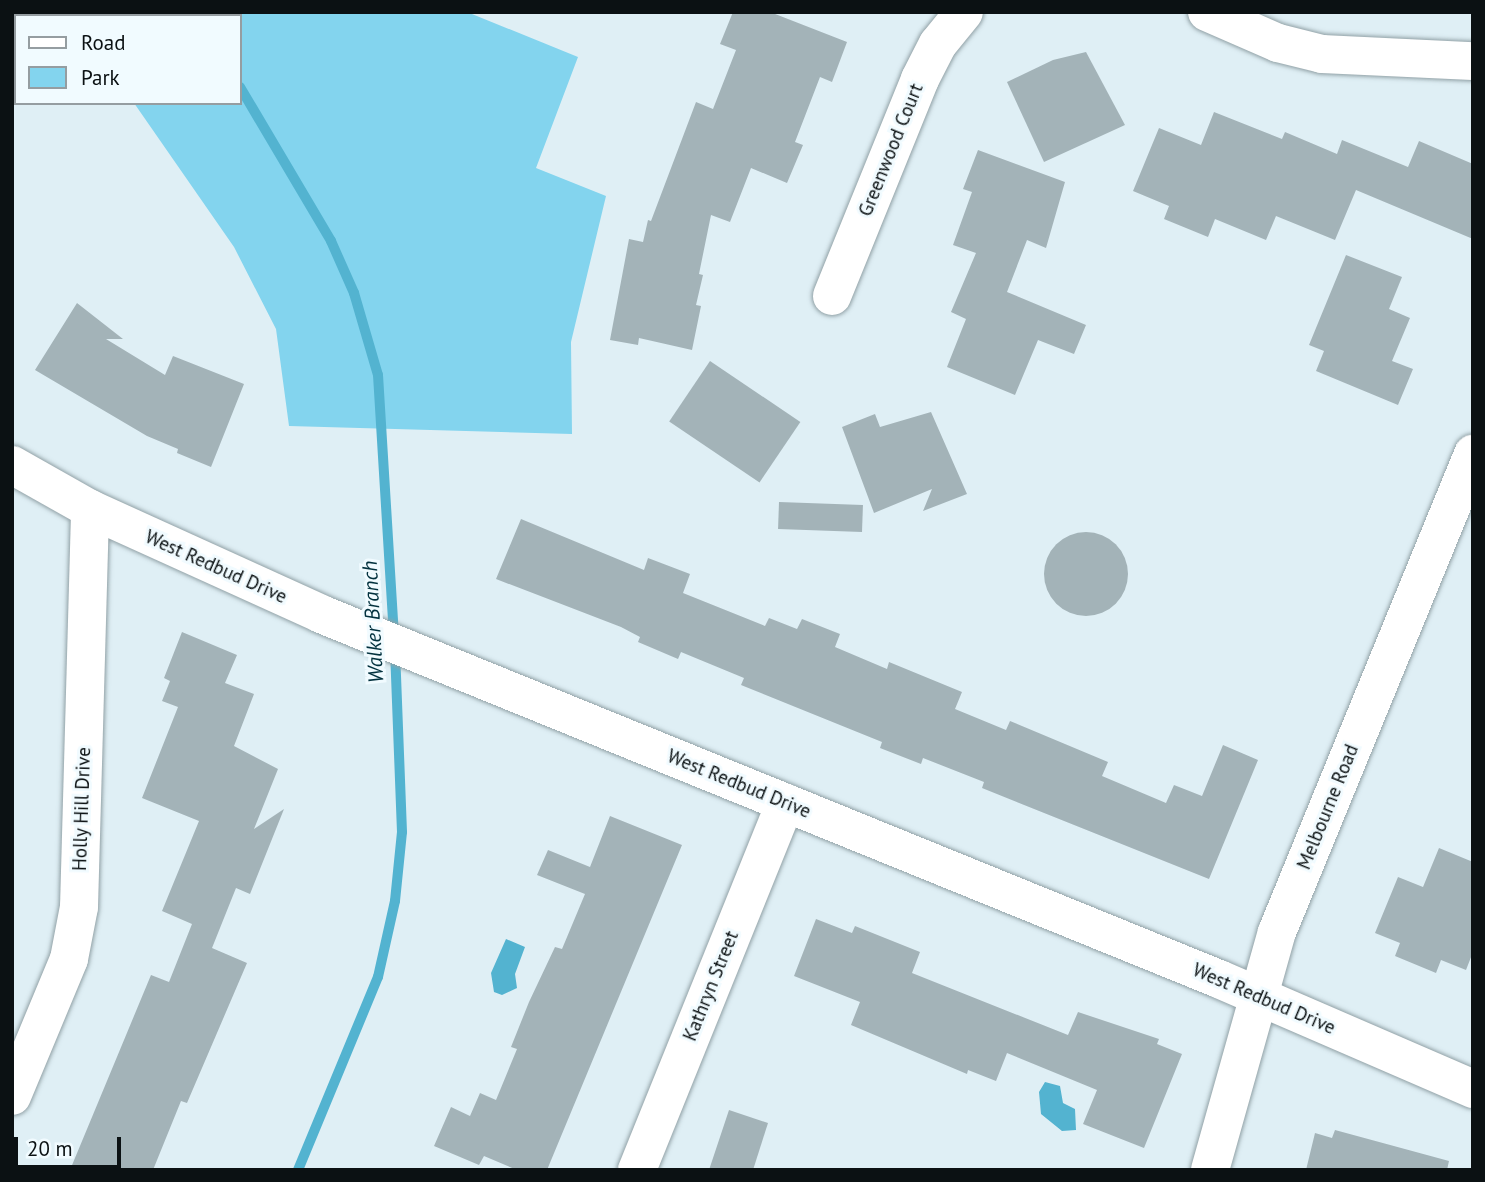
<!DOCTYPE html>
<style>
body{margin:0}
#map{position:relative;width:1485px;height:1182px;overflow:hidden;background:#dfeff5;font-family:"PT Sans",sans-serif}
div>[style]{position:absolute}
[style*='--x']{left:calc(var(--x)*1px);top:calc(var(--y)*1px);width:calc(var(--w)*1px);rotate:calc(var(--a)*1deg)}
.green>*{inset:0;background:#83d4ee}
.water>*{inset:0;background:#53b3d0}
.stream>*{height:10px;margin:-5px;padding:0 5px;transform-origin:5px;border-radius:5px;background:#53b3d0}
.building>*{inset:0;background:#a3b3b8;transform-origin:0 0}
.round{border-radius:50%}
.roads{filter:drop-shadow(0 0 2px #91a1a6) drop-shadow(0 0 2px #91a1a6)}
.minor>*{height:38px;margin:-19px;padding:0 19px;transform-origin:19px;border-radius:19px;background:#fff}
span{translate:-50% -50%;white-space:nowrap;text-align:center;line-height:1.15;-webkit-text-stroke:6px #f1fbff;paint-order:stroke}
.street-label{font-size:19px;color:#0b1113}
.water-label{font-size:21px;color:#02313e;font-style:italic}
.frame{position:absolute;inset:0;border:14px solid #0b1113;pointer-events:none}
.legend{position:absolute;left:14px;top:14px;width:228px;height:91px;box-sizing:border-box;background:#f1fbff;border:2px solid #959da1;margin:0;padding:9px 12px;list-style:none;font-size:21px;color:#0b1113}
.legend li{display:flex;align-items:center;gap:14px;height:35px}
.legend b{width:35px;border:2px solid #959da1}
.scale{position:absolute;left:14px;top:1137px;width:107px;height:32px;box-sizing:border-box;border:4px solid #0b1113;border-top:0;padding-left:9px;font-size:21px;line-height:24px;white-space:nowrap;color:#0b1113;-webkit-text-stroke:5px #f1fbff;paint-order:stroke}
</style>
<div id="map">
<div class="green">
<i style="clip-path:polygon(67px 12px,467px 12px,578px 57px,536px 168px,606px 196px,571px 342px,572px 434px,289px 426px,276px 329px,234px 247px,134px 103px,240px 103px,240px 16px)"></i>
</div>
<div class="water">
<i style="clip-path:polygon(506px 939px,525px 947px,515px 974px,517px 988px,502px 995px,494px 992px,491px 973px)"></i>
<i style="clip-path:polygon(1045px 1082px,1060px 1086px,1063px 1103px,1075px 1109px,1076px 1130px,1062px 1131px,1041px 1114px,1039px 1092px)"></i>
</div>
<div class="stream">
<i style="--x:195;--y:12;--w:5;--a:53"></i>
<i style="--x:240;--y:87;--w:179;--a:59.4"></i>
<i style="--x:331;--y:241;--w:57;--a:66.1"></i>
<i style="--x:354;--y:293;--w:85;--a:73.7"></i>
<i style="--x:378;--y:375;--w:260;--a:86.5"></i>
<i style="--x:298;--y:1170;--w:209;--a:-67.5"></i>
<i style="--x:378;--y:977;--w:78;--a:-77.4"></i>
<i style="--x:395;--y:901;--w:69;--a:-84.2"></i>
<i style="--x:402;--y:832;--w:180;--a:-92.2"></i>
</div>
<div class="building">
<i style="clip-path:polygon(733px 12px,770px 12px,847px 42px,832px 82px,820px 77px,795px 142px,803px 145px,787px 183px,751px 168px,730px 222px,711px 215px,699px 274px,703px 275px,696px 305px,701px 306px,692px 350px,639px 338px,638px 345px,610px 340px,629px 239px,643px 242px,648px 220px,651px 221px,696px 102px,713px 109px,736px 50px,720px 44px)"></i>
<i style="clip-path:polygon(1086px 52px,1125px 125px,1044px 162px,1007px 82px,1053px 60px)"></i>
<i style="clip-path:polygon(1214px 112px,1282px 139px,1285px 132px,1337px 154px,1342px 140px,1408px 167px,1419px 141px,1473px 164px,1473px 239px,1356px 190px,1335px 240px,1276px 216px,1266px 240px,1215px 219px,1208px 237px,1164px 219px,1169px 206px,1133px 191px,1159px 128px,1201px 145px)"></i>
<i style="clip-path:polygon(978px 150px,1065px 182px,1046px 248px,1027px 240px,1007px 292px,1086px 325px,1074px 354px,1038px 340px,1015px 395px,947px 367px,966px 319px,951px 312px,976px 253px,953px 245px,972px 192px,963px 189px)"></i>
<i style="clip-path:polygon(1346px 255px,1402px 277px,1389px 309px,1410px 318px,1392px 361px,1413px 369px,1398px 405px,1316px 371px,1324px 351px,1309px 345px)"></i>
<i style="clip-path:polygon(77px 303px,123px 339px,106px 339px,165px 375px,173px 356px,244px 384px,211px 467px,177px 453px,178px 449px,147px 436px,35px 370px)"></i>
<i style="left:710px;top:361px;width:109px;height:73px;rotate:34deg"></i>
<i style="clip-path:polygon(931px 412px,967px 494px,923px 511px,932px 489px,874px 513px,842px 427px,875px 414px,880px 427px)"></i>
<i style="left:779px;top:502px;width:84px;height:27px;rotate:2deg"></i>
<i style="clip-path:polygon(521px 519px,644px 570px,648px 558px,690px 574px,683px 593px,765px 626px,769px 618px,797px 629px,802px 619px,840px 634px,835px 647px,887px 669px,889px 662px,962px 692px,955px 709px,1006px 730px,1010px 721px,1108px 762px,1102px 776px,1166px 803px,1174px 785px,1202px 796px,1223px 745px,1258px 760px,1209px 879px,982px 788px,984px 782px,923px 758px,921px 764px,880px 748px,882px 742px,741px 685px,744px 678px,681px 652px,678px 659px,638px 642px,640px 637px,621px 627px,496px 579px)"></i>
<i class="round" style="left:1044px;top:532px;width:84px;height:84px"></i>
<i style="clip-path:polygon(182px 632px,237px 655px,225px 683px,254px 694px,234px 746px,278px 769px,254px 829px,284px 809px,250px 894px,236px 888px,212px 948px,247px 963px,187px 1103px,181px 1101px,153px 1170px,70px 1170px,151px 975px,169px 982px,192px 924px,162px 911px,199px 821px,142px 798px,178px 707px,162px 701px,170px 681px,164px 678px)"></i>
<i style="clip-path:polygon(610px 816px,682px 845px,547px 1170px,517px 1170px,484px 1156px,479px 1165px,434px 1146px,451px 1107px,470px 1116px,480px 1093px,496px 1100px,517px 1049px,511px 1047px,529px 1002px,555px 947px,562px 949px,585px 894px,537px 875px,548px 850px,590px 867px)"></i>
<i style="clip-path:polygon(1439px 848px,1473px 862px,1473px 952px,1466px 970px,1441px 960px,1436px 973px,1395px 956px,1400px 943px,1375px 933px,1398px 877px,1423px 887px)"></i>
<i style="clip-path:polygon(816px 919px,852px 933px,855px 926px,920px 952px,912px 973px,1068px 1035px,1078px 1012px,1159px 1039px,1157px 1044px,1182px 1054px,1144px 1148px,1083px 1124px,1097px 1090px,1007px 1053px,996px 1081px,968px 1070px,967px 1074px,851px 1025px,860px 1002px,794px 976px)"></i>
<i style="clip-path:polygon(729px 1110px,768px 1123px,753px 1170px,709px 1170px)"></i>
<i style="clip-path:polygon(1335px 1130px,1449px 1161px,1447px 1170px,1306px 1170px,1315px 1133px,1332px 1138px)"></i>
</div>
<div class="roads">
<div class="minor">
<i style="--x:1207;--y:12;--w:77;--a:23.6"></i>
<i style="--x:1278;--y:43;--w:45;--a:14"></i>
<i style="--x:1322;--y:54;--w:151;--a:2.7"></i>
<i style="--x:832;--y:296;--w:234;--a:-67.9"></i>
<i style="--x:920;--y:79;--w:39;--a:-63"></i>
<i style="--x:938;--y:44;--w:41;--a:-50.9"></i>
<i style="--x:12;--y:465;--w:90;--a:29.4"></i>
<i style="--x:90;--y:509;--w:254;--a:24.4"></i>
<i style="--x:321;--y:614;--w:969;--a:22.12"></i>
<i style="--x:1219;--y:979;--w:277;--a:23.4"></i>
<i style="--x:12;--y:1096;--w:148;--a:-67.4"></i>
<i style="--x:69;--y:959;--w:53;--a:-79.1"></i>
<i style="--x:79;--y:907;--w:398;--a:-88.4"></i>
<i style="--x:637;--y:1170;--w:396;--a:-68"></i>
<i style="--x:1210;--y:1170;--w:247;--a:-74.3"></i>
<i style="--x:1277;--y:932;--w:517;--a:-67.7"></i>
</div>
</div>
<div class="street-label">
<span style="left:891px;top:150px;rotate:-68deg">Greenwood Court</span>
<span style="left:216px;top:567px;rotate:24deg">West Redbud Drive</span>
<span style="left:739px;top:784px;rotate:22deg">West Redbud Drive</span>
<span style="left:1328px;top:807px;rotate:-68deg">Melbourne Road</span>
<span style="left:82px;top:809px;rotate:-88deg">Holly Hill Drive</span>
<span style="left:711px;top:986px;rotate:-68deg">Kathryn Street</span>
<span style="left:1264px;top:999px;rotate:23deg">West Redbud Drive</span>
</div>
<div class="water-label">
<span style="left:373px;top:622px;rotate:-93deg">Walker Branch</span>
</div>
<div class="frame"></div>
<ul class="legend">
<li><b style="height:9px;background:#fff"></b>Road</li>
<li><b style="height:19px;background:#83d4ee"></b>Park</li>
</ul>
<div class="scale">20 m</div>
</div>
